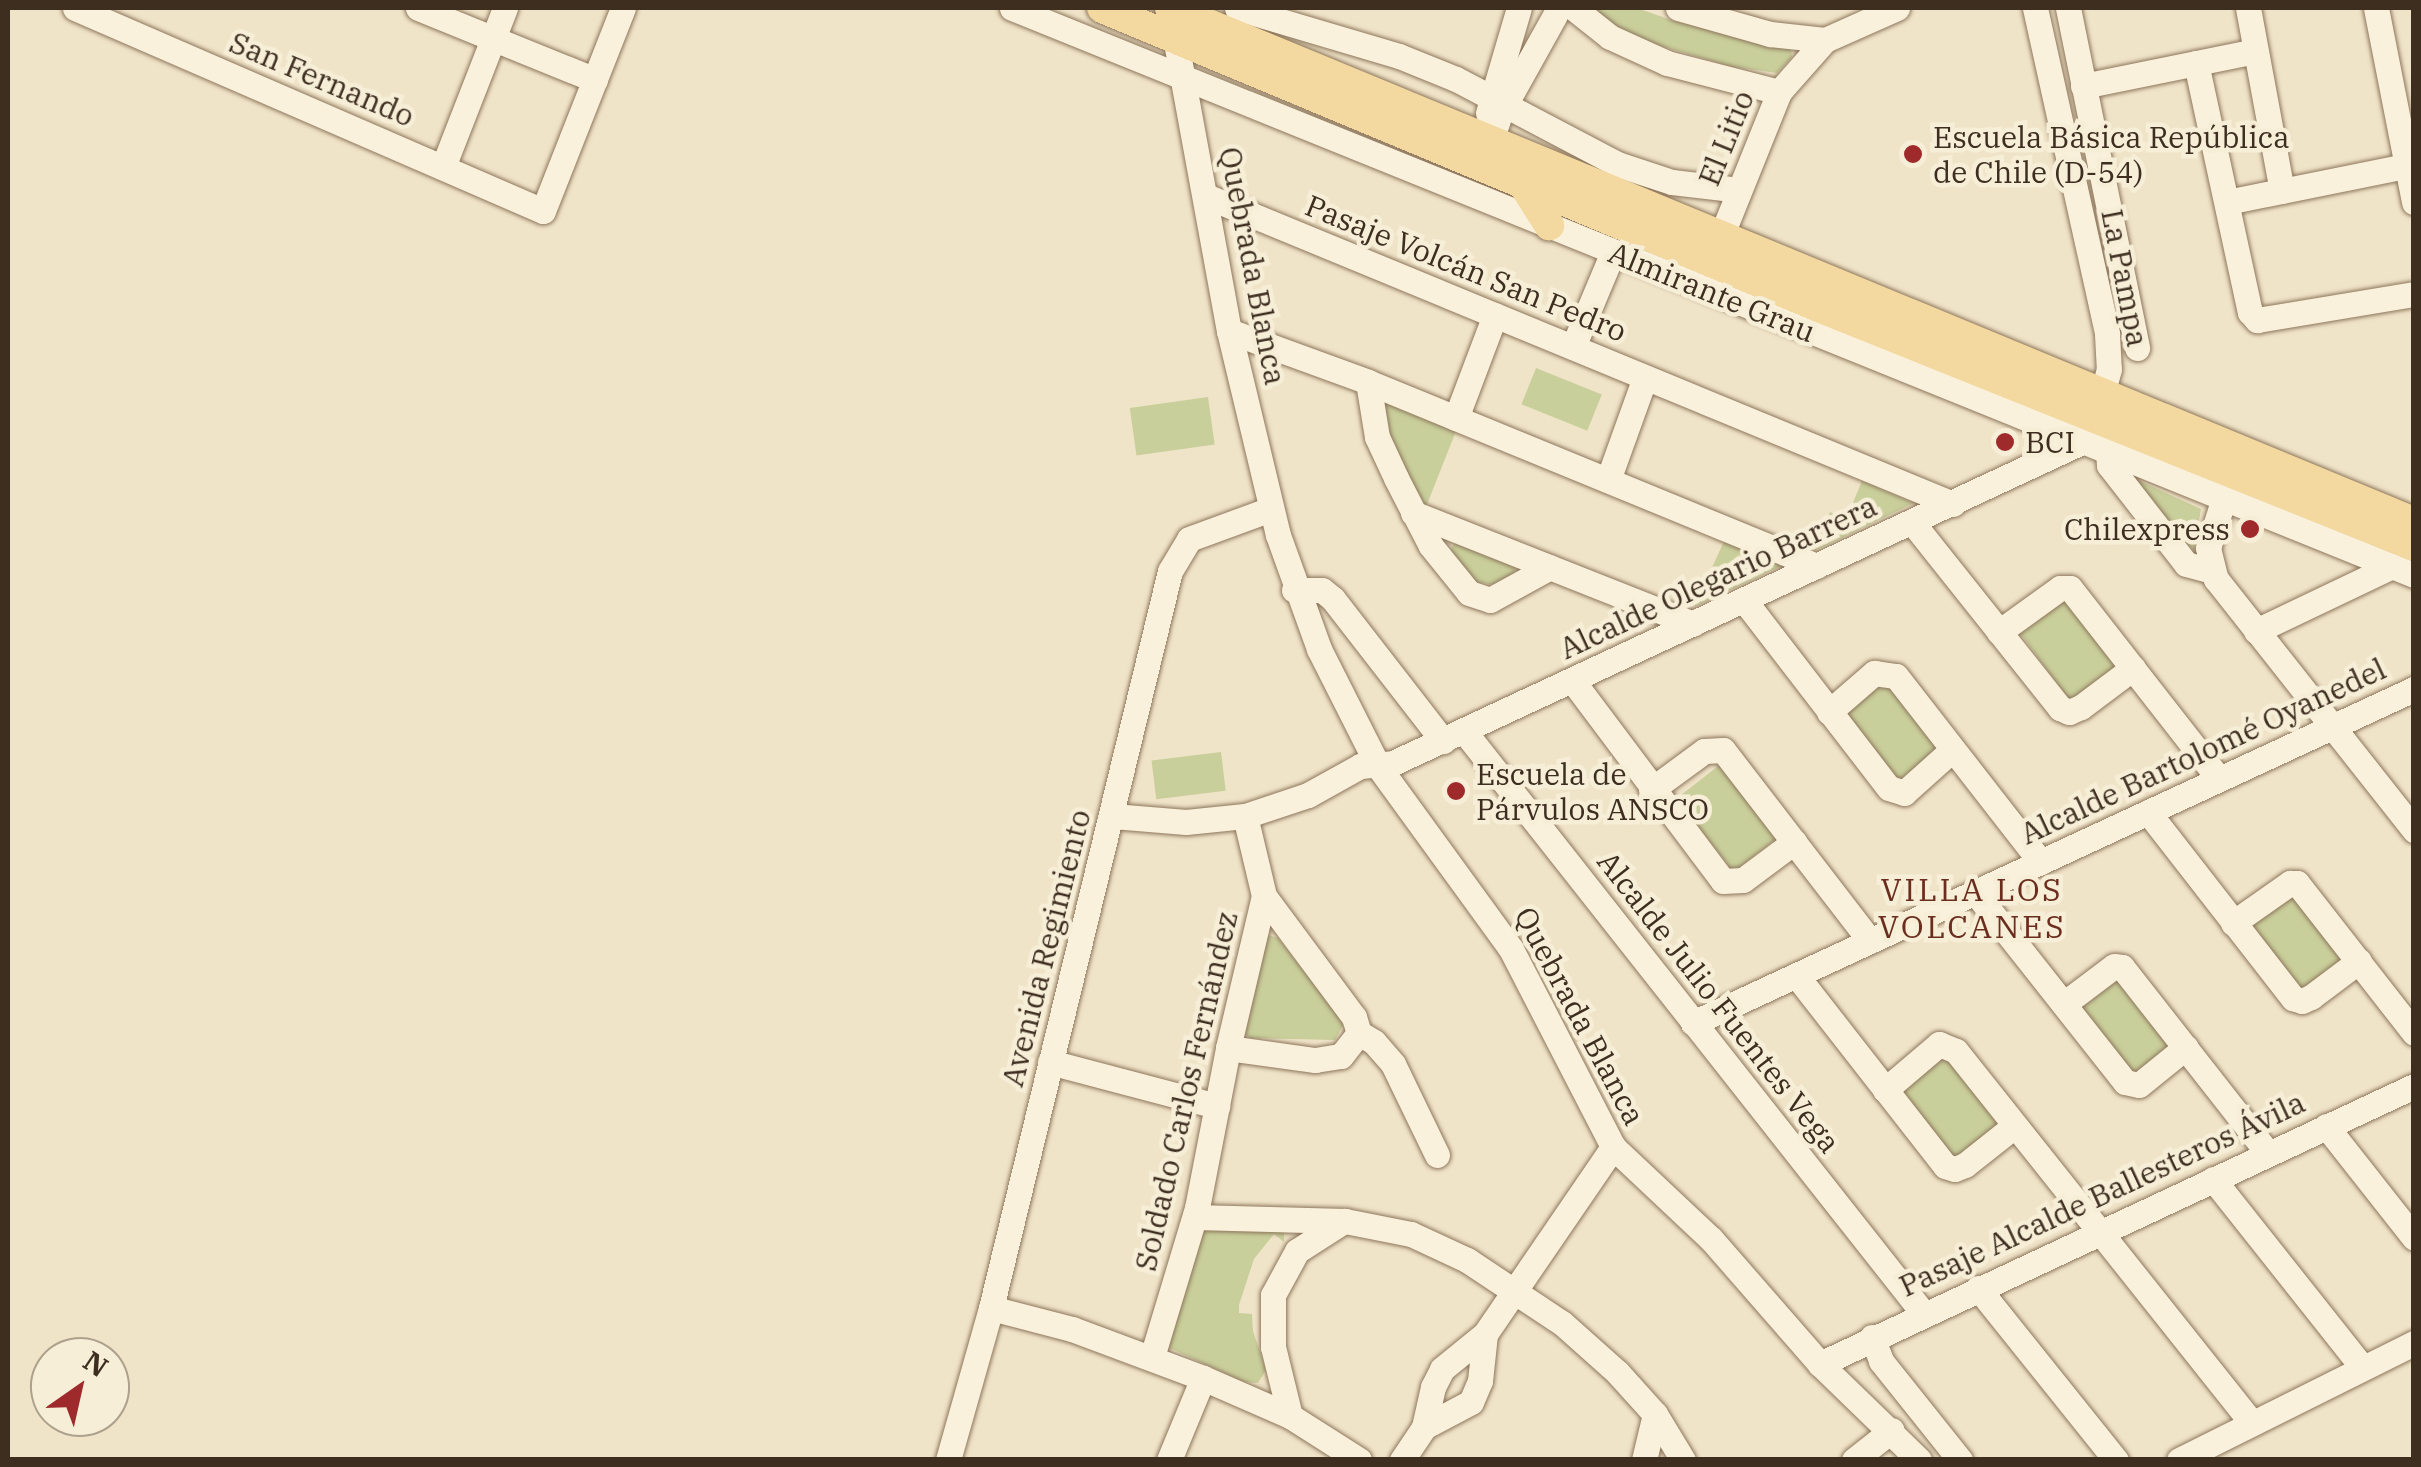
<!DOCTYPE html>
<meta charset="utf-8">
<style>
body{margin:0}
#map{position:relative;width:2421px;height:1467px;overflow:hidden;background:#f0e4c8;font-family:"IBM Plex Serif",serif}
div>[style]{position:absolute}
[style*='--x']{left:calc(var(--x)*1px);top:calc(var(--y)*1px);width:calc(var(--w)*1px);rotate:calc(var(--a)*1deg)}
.green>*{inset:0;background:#c9cf9b;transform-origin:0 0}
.roads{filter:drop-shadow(0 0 2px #8d765c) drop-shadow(0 0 2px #8d765c)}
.minor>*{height:25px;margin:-12.5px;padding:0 12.5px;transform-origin:12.5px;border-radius:12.5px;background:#faf1dc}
.major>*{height:30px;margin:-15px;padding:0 15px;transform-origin:15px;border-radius:15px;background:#f3d9a0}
.dots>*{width:28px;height:28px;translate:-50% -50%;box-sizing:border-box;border:5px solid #f7eed8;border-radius:50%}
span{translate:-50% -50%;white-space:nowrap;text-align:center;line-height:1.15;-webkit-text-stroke:9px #f7eed8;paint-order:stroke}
.street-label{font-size:30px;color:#3d2e20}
.poi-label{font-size:30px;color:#3d2e20}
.left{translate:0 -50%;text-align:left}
.right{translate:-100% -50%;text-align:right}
.neighbourhood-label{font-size:32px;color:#6b2e1e;letter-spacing:2.5px}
.frame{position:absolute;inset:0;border:10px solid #3d2e20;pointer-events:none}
.north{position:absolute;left:30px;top:1337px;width:100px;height:100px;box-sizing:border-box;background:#f7eed8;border:2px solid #ada18e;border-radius:50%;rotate:34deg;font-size:28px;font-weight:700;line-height:40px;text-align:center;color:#3d2e20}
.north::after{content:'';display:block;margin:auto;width:35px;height:45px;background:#9e2a2b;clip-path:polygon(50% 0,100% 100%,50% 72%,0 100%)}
</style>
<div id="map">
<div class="green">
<i style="clip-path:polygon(1591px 8px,1637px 8px,1674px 21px,1791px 49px,1792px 57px,1777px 73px,1733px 67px,1640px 40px,1607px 24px)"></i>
<i style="left:1536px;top:368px;width:71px;height:39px;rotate:22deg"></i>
<i style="clip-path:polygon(1379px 394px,1458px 426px,1426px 507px,1420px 505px,1391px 452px)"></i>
<i style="left:1208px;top:397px;width:48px;height:79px;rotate:82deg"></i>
<i style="clip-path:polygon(2131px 477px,2201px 509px,2194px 550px,2175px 535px)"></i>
<i style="clip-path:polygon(1862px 481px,1914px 503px,1814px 551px,1830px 512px,1846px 519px)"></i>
<i style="clip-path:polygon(1725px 539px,1783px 565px,1694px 607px)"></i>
<i style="clip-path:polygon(1457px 540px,1515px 560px,1514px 575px,1495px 585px,1470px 581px,1448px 553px)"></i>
<i style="left:2069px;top:598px;width:86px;height:60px;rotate:54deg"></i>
<i style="left:1887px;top:678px;width:87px;height:58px;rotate:51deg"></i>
<i style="left:1221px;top:752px;width:39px;height:70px;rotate:83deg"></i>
<i style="left:1722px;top:763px;width:93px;height:58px;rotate:52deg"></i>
<i style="left:2297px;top:888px;width:87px;height:61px;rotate:52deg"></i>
<i style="clip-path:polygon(1265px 934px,1278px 938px,1344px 1023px,1335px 1040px,1250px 1038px,1244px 1033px)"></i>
<i style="left:2120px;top:978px;width:86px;height:52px;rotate:52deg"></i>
<i style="left:1946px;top:1050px;width:95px;height:63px;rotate:51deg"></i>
<i style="clip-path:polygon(1197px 1228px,1282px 1228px,1284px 1233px,1284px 1242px,1274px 1234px,1254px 1259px,1239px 1305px,1239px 1313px,1252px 1314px,1253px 1331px,1266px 1370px,1258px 1383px,1244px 1382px,1163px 1345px)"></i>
</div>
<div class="roads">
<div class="minor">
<i style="--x:75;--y:8;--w:510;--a:23.45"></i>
<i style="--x:543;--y:211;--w:218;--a:-68.5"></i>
<i style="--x:418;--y:8;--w:191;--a:22.1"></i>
<i style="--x:1012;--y:8;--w:1512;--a:22.02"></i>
<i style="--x:1237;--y:8;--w:169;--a:16.5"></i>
<i style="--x:1399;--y:56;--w:61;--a:22"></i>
<i style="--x:1456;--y:79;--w:182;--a:27.8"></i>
<i style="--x:1617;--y:164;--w:58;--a:18.1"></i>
<i style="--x:1672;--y:182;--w:67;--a:6.8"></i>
<i style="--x:1678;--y:8;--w:96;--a:15.8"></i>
<i style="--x:1770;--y:34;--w:55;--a:6.2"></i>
<i style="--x:2035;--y:8;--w:334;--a:77.5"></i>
<i style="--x:2107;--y:334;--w:35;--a:87"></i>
<i style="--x:2109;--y:369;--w:41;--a:105.4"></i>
<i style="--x:2068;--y:8;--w:347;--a:78.5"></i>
<i style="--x:2248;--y:8;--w:186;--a:79.5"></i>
<i style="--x:2376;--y:8;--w:198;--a:78.9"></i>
<i style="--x:1576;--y:10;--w:43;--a:38.5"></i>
<i style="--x:1610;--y:37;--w:63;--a:24.5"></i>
<i style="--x:1667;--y:63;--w:116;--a:14.5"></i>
<i style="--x:1173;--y:26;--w:310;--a:79.6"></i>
<i style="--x:1229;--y:331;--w:210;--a:76.5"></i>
<i style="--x:1278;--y:535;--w:121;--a:70.2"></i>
<i style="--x:1319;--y:649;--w:131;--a:63.2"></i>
<i style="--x:1378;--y:766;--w:226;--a:54"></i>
<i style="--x:1511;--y:949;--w:223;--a:62.7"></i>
<i style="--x:1613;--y:1147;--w:134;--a:43.2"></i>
<i style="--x:1711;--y:1239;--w:166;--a:48.9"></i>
<i style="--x:1820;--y:1364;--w:138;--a:44.1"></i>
<i style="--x:2196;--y:63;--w:255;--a:77.8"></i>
<i style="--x:2250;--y:312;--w:11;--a:49"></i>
<i style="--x:2257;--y:320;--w:159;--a:-9.4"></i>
<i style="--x:2083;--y:86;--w:176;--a:-11.5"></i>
<i style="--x:1488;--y:113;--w:109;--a:-73.6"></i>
<i style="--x:1490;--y:143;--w:31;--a:-71"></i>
<i style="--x:1500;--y:114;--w:113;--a:-60.9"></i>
<i style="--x:443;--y:167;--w:171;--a:-68.7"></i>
<i style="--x:1206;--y:196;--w:808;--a:22.41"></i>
<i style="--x:2227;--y:202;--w:182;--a:-11.4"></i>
<i style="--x:1722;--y:234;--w:153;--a:-68.1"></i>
<i style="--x:1779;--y:92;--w:69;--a:-48.5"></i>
<i style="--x:1825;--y:40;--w:79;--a:-24"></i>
<i style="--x:1229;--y:331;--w:148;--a:20.1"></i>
<i style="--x:1368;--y:382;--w:485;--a:22.3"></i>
<i style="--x:1573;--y:347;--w:103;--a:-67.2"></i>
<i style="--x:1368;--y:382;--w:56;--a:80.7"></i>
<i style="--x:1377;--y:437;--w:45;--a:65.1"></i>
<i style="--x:1396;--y:478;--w:76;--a:62.8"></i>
<i style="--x:1431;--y:546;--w:60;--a:51"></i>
<i style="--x:1469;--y:593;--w:22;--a:18"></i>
<i style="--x:1490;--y:600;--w:68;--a:-28.8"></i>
<i style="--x:1456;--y:418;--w:110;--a:-69.3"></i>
<i style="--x:2108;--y:451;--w:14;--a:86"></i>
<i style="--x:2109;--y:465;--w:125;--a:52.1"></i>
<i style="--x:2186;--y:564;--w:27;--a:15"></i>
<i style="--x:1608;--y:480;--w:109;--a:-70.2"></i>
<i style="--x:2224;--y:498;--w:52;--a:107.7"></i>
<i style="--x:2208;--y:548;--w:32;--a:76"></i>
<i style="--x:2216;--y:579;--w:320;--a:51.7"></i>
<i style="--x:1413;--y:513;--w:301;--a:21.6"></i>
<i style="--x:1912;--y:522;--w:238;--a:51.5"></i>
<i style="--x:2060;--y:708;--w:10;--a:24"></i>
<i style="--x:2069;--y:712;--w:13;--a:-23"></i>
<i style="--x:2081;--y:707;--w:65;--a:-36.9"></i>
<i style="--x:1294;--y:590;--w:28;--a:0"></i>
<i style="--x:1322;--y:590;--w:14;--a:39"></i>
<i style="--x:1333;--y:599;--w:180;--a:52.2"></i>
<i style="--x:1744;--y:600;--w:237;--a:52.4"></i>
<i style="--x:1889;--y:788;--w:16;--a:18"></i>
<i style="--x:1904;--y:793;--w:64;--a:-41.9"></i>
<i style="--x:2256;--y:631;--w:151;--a:-25.5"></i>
<i style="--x:1999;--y:632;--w:75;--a:-35.8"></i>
<i style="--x:2060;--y:588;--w:10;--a:0"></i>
<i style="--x:2070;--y:588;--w:242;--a:52"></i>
<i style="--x:1572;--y:680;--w:251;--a:53.1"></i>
<i style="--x:1723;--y:881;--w:20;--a:-3"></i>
<i style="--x:1743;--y:880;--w:64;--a:-36.7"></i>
<i style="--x:1829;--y:712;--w:60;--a:-40.9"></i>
<i style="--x:1874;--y:673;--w:22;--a:8"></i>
<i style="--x:1896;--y:676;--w:236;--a:52.1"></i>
<i style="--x:1464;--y:731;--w:741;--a:51.74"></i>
<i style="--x:1651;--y:790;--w:66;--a:-36.3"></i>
<i style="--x:1704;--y:751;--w:19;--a:-3"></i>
<i style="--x:1723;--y:750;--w:241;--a:52.4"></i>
<i style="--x:2148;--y:812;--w:236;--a:52.1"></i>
<i style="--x:2293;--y:998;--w:9;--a:18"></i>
<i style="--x:2302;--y:1001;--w:10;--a:-24"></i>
<i style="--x:2311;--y:997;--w:60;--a:-36.9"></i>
<i style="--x:1113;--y:816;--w:73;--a:4.7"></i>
<i style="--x:1186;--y:822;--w:59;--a:-5.8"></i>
<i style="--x:1245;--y:816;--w:66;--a:-18.4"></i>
<i style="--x:1308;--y:795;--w:60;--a:-29.1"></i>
<i style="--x:1360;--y:766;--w:33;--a:-5"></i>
<i style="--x:1393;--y:763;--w:762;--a:-24.99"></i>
<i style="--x:1245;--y:816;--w:82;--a:76.6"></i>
<i style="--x:1264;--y:896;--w:151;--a:53.4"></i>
<i style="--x:1354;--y:1017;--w:17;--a:73"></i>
<i style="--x:1359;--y:1033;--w:17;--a:31"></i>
<i style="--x:1374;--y:1042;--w:29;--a:49"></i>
<i style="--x:1393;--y:1064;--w:101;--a:64.2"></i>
<i style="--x:1975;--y:892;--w:242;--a:51.7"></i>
<i style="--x:2125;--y:1082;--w:14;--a:12"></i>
<i style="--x:2139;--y:1085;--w:60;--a:-39"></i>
<i style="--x:2233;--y:923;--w:70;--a:-35.1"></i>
<i style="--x:2290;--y:883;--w:7;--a:0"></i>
<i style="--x:2297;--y:883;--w:190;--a:52"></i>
<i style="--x:1796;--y:975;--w:242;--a:52"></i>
<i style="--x:1945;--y:1166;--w:10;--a:17"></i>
<i style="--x:1955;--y:1169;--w:11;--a:-22"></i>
<i style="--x:1965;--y:1165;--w:61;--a:-38.4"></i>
<i style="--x:2065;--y:1003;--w:61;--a:-37.1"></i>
<i style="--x:2114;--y:966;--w:8;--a:7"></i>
<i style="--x:2122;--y:967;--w:236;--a:51.9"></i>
<i style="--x:1693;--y:1023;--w:795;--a:-24.86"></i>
<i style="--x:1228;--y:1048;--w:88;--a:7.9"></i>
<i style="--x:1315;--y:1060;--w:26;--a:-9"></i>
<i style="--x:1341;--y:1056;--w:29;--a:-52"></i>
<i style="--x:1050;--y:1062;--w:173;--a:14.8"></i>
<i style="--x:1885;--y:1090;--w:71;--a:-40.4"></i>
<i style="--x:1939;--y:1044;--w:18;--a:22"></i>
<i style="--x:1956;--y:1051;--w:472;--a:51.5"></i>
<i style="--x:2326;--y:1126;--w:142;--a:51.8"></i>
<i style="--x:2213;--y:1179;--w:240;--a:51.6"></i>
<i style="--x:1195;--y:1217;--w:150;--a:1.5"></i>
<i style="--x:1345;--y:1221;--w:67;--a:11.1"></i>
<i style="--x:1411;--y:1234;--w:62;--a:24.9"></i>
<i style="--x:1467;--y:1260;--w:114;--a:33.6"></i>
<i style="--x:1562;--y:1323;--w:74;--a:41.7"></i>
<i style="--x:1617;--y:1372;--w:57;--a:47.9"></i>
<i style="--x:1655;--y:1414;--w:54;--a:58.7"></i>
<i style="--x:1978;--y:1288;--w:221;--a:51.3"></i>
<i style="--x:991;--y:1308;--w:84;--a:14.5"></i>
<i style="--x:1072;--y:1329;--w:140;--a:20.5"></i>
<i style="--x:1203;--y:1378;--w:95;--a:23.6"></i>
<i style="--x:1290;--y:1416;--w:82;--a:32.5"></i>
<i style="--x:1872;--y:1337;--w:26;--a:69"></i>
<i style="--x:1881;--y:1361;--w:127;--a:51.4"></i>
<i style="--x:1152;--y:1357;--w:156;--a:-73.2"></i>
<i style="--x:1197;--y:1208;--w:163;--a:-79"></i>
<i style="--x:1228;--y:1048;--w:156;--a:-76.7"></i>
<i style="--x:1820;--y:1364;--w:656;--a:-25.08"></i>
<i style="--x:1290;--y:1416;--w:71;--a:-103.8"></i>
<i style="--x:1273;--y:1347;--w:52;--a:-90"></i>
<i style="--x:1273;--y:1295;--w:50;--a:-61.4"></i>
<i style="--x:1297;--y:1251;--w:56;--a:-32.6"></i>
<i style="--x:1424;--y:1427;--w:53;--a:-28"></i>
<i style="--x:1471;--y:1402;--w:23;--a:-67"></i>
<i style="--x:1480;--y:1381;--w:47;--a:-83.9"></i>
<i style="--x:948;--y:1460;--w:158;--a:-74.2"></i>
<i style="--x:991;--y:1308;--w:758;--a:-76.35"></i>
<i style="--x:1170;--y:571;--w:37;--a:-59"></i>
<i style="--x:1189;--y:539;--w:87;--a:-20.1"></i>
<i style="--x:1169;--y:1460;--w:89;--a:-67.5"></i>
<i style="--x:1402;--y:1460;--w:40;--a:-56"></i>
<i style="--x:1424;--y:1427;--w:41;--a:-77.3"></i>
<i style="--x:1433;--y:1387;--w:20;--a:-63"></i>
<i style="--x:1442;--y:1369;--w:55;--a:-39.1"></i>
<i style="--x:1485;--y:1334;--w:227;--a:-55.6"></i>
<i style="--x:1644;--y:1460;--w:47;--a:-76.6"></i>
<i style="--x:1854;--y:1460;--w:48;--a:-38.3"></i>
<i style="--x:2179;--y:1460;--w:263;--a:-26.5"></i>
</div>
<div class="major">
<i style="--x:1102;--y:8;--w:774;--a:22.65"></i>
<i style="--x:1816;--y:306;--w:644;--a:21.87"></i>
<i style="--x:1170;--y:8;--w:1346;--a:22.45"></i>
<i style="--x:1523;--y:184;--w:49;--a:57.6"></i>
</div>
</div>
<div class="dots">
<i style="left:1913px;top:154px;background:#9e2a2b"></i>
<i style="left:2005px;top:442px;background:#9e2a2b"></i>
<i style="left:2250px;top:529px;background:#9e2a2b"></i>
<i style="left:1456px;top:791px;background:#9e2a2b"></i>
</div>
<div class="street-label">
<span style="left:322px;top:79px;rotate:23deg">San Fernando</span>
<span style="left:1726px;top:138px;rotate:-68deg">El Litio</span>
<span style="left:1253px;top:266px;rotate:79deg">Quebrada Blanca</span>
<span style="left:1466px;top:268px;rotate:22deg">Pasaje Volcán San Pedro</span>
<span style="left:2125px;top:278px;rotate:79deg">La Pampa</span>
<span style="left:1712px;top:292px;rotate:22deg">Almirante Grau</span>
<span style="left:1718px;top:577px;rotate:-25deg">Alcalde Olegario Barrera</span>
<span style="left:2203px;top:751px;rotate:-25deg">Alcalde Bartolomé Oyanedel</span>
<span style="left:1046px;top:948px;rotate:-76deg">Avenida Regimiento</span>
<span style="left:1719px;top:1002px;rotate:52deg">Alcalde Julio Fuentes Vega</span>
<span style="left:1580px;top:1016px;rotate:62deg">Quebrada Blanca</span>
<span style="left:1186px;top:1091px;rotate:-77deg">Soldado Carlos Fernández</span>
<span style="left:2102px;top:1194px;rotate:-25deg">Pasaje Alcalde Ballesteros Ávila</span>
</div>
<div class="poi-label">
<span class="left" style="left:1933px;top:154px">Escuela Básica República<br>de Chile (D-54)</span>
<span class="left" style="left:2025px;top:442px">BCI</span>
<span class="right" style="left:2230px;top:529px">Chilexpress</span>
<span class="left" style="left:1476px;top:791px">Escuela de<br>Párvulos ANSCO</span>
</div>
<div class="neighbourhood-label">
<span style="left:1972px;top:908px">VILLA LOS<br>VOLCANES</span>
</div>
<div class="frame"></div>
<div class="north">N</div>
</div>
